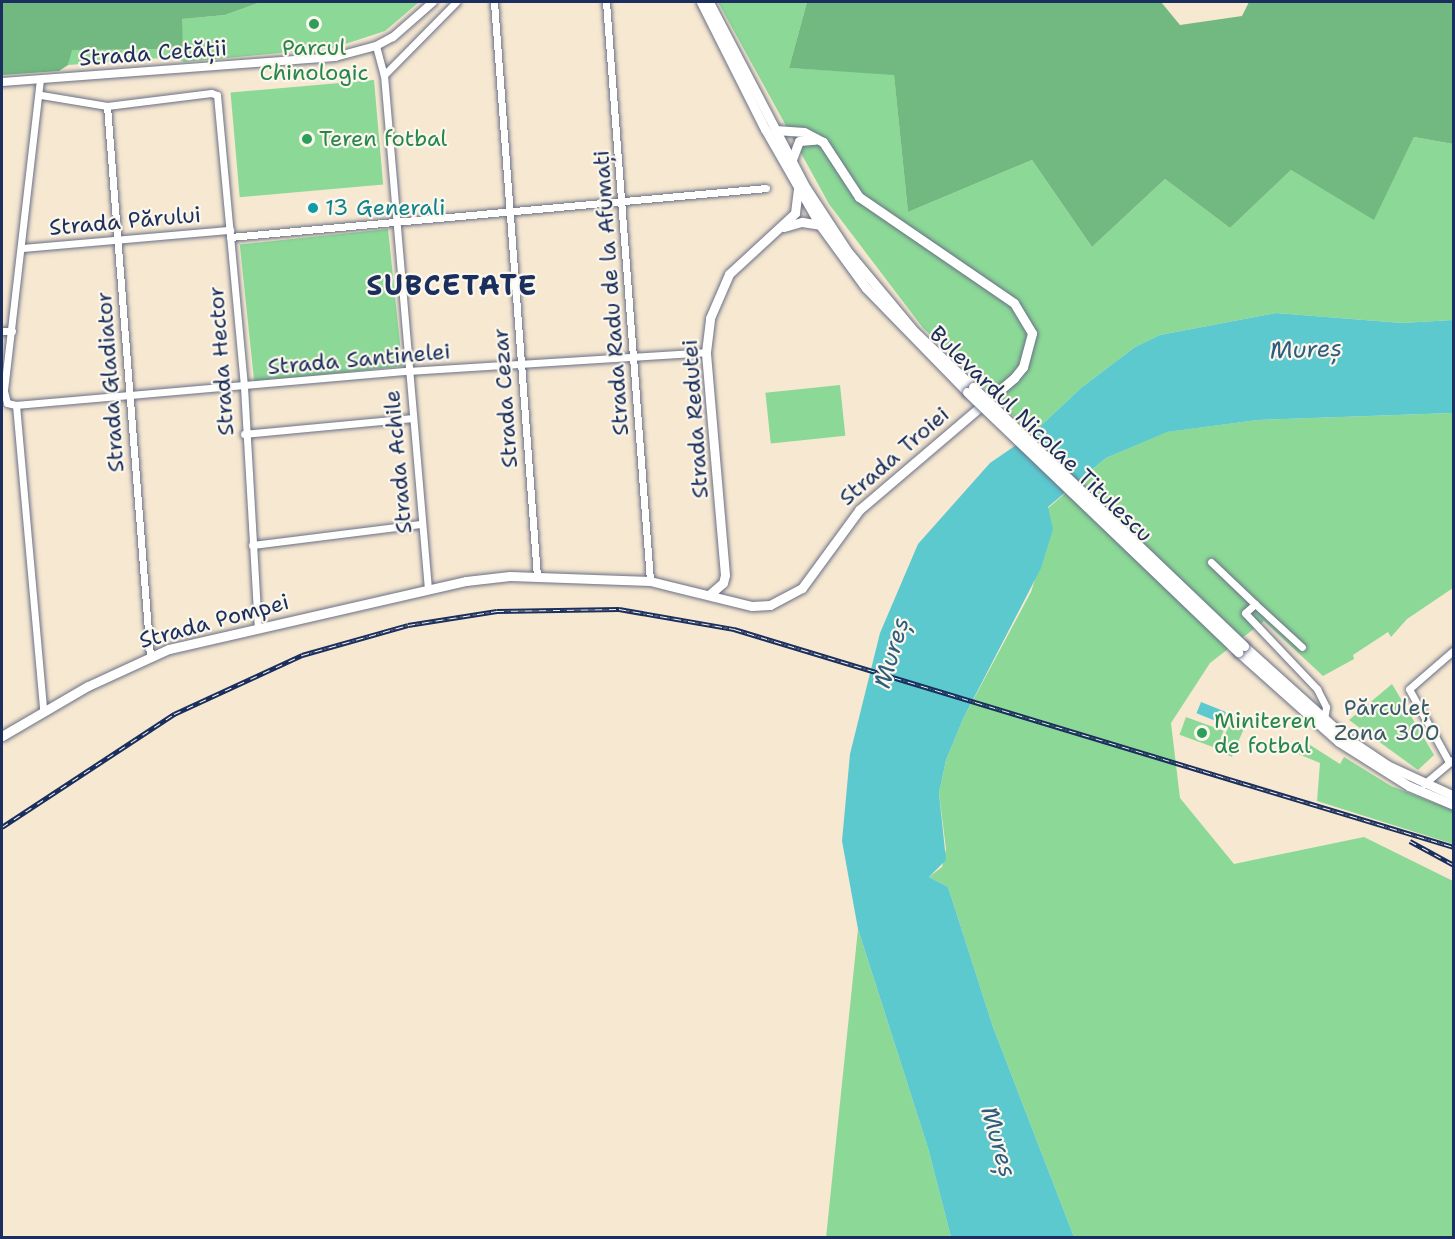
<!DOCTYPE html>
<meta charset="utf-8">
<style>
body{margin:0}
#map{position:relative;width:1455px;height:1239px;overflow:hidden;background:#f7e8d1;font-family:"Shantell Sans",sans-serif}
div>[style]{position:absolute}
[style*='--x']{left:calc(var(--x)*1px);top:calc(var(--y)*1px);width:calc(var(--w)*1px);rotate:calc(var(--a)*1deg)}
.green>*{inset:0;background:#8cd997;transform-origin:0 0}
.forest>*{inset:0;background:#71b980}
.water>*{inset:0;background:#5cc9cf;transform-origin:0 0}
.roads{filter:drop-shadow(0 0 2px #687086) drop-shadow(0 0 2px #687086)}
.minor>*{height:7px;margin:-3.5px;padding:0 3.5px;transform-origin:3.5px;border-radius:3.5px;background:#fff}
.tertiary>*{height:8px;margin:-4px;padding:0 4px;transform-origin:4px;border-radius:4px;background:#fff}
.secondary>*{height:9px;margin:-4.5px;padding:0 4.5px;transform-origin:4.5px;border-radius:4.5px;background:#fff}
.rail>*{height:4.5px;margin-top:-2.25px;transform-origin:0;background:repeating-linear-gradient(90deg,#fbf7ec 0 7px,#1b2f5e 0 14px);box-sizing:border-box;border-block:2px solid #1b2f5e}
.bridges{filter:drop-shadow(0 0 2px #687086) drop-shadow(0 0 2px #687086)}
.secondary-bridge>*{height:9px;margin:-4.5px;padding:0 4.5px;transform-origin:4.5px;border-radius:4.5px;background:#fff}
.dots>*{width:16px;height:16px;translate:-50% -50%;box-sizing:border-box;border:3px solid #fbf7ec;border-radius:50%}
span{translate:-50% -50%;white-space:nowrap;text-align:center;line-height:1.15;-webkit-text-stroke:4.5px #fbf7ec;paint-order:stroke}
.leisure-label{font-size:22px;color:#27864d}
.left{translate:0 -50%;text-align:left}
.street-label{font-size:22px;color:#1b2f5e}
.culture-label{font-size:22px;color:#0d838f}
.park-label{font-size:22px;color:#375a6c}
.water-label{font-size:24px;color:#2e5d80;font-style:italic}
.district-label{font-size:28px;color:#1b2f5e;font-weight:700;letter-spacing:1.5px}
.frame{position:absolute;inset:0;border:3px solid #1b2f5e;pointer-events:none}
</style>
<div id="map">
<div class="green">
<i style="clip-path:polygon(261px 2px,419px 2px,385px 31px,333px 48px,184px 62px,174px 57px,68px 65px,71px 50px,183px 49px,181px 19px,225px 15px)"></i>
<i style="clip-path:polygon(718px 2px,807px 2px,789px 68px,894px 74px,908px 212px,1032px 160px,1092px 247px,1165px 179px,1230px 228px,1291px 170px,1374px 219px,1414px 137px,1453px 144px,1453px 320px,1402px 323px,1276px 313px,1160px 335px,1135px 347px,1081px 388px,1032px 434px,923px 328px,829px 204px)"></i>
<i style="left:374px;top:80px;width:105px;height:144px;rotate:85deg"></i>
<i style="left:388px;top:229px;width:138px;height:149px;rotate:84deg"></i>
<i style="left:840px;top:385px;width:51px;height:75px;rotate:84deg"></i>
<i style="clip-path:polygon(1453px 413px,1453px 588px,1407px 619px,1391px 637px,1388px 632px,1353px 655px,1354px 659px,1323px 676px,1264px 621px,1210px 663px,1171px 723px,1180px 798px,1234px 864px,1364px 837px,1453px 881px,1453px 1237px,1074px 1237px,993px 1027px,948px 887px,929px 877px,942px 867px,946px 849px,939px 793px,946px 760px,963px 719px,1031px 592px,1052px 525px,1046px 510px,1106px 458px,1166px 432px,1258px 420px)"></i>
<i style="clip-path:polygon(1392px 684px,1434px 755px,1418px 770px,1349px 720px)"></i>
<i style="left:1233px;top:716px;width:15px;height:38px;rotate:23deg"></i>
<i style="left:1186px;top:717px;width:40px;height:19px;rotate:20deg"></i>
<i style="clip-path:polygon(1307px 743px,1340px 764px,1344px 757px,1391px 786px,1453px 810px,1453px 844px,1317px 801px,1320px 763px,1296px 753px)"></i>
<i style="clip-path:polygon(858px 929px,928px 1148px,951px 1237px,826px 1238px)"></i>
</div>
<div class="forest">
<i style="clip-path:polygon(2px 2px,261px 2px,225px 15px,182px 19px,183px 49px,72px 50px,68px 65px,59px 71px,2px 75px)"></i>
<i style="clip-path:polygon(807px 2px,1161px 2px,1180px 25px,1242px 16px,1249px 2px,1453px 2px,1453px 144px,1414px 137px,1374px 220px,1291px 170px,1230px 228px,1165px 179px,1092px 247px,1032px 160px,908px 212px,894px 75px,789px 68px)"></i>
</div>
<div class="water">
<i style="clip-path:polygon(1276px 313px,1402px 323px,1453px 320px,1453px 413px,1258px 420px,1167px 432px,1106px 458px,1048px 507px,1053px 529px,1041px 568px,963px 719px,946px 760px,939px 793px,946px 860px,929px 877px,948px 887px,993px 1027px,1074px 1237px,951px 1237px,928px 1148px,858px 929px,842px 841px,850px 754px,880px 633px,918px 544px,990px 463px,1032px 434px,1081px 388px,1135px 347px,1160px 335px)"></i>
<i style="left:1201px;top:702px;width:27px;height:12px;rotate:22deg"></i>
</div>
<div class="roads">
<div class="minor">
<i style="--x:494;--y:2;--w:576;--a:85.72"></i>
<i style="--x:606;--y:2;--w:581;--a:85.65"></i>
<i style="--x:376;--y:46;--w:30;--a:75"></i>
<i style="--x:384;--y:75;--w:516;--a:85.11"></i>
<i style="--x:384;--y:75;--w:103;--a:-45.4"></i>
<i style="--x:40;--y:79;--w:314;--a:96.6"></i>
<i style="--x:4;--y:391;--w:12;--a:76"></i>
<i style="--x:7;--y:403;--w:9;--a:13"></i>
<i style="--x:16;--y:405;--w:392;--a:-5"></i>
<i style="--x:407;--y:371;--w:300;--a:-3.6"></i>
<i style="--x:41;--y:95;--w:67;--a:9.5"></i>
<i style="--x:107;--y:106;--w:105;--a:-7.1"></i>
<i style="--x:211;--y:93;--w:6;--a:18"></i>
<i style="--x:217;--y:95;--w:293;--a:84.7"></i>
<i style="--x:244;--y:387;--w:240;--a:86.7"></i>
<i style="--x:107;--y:106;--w:552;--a:85.53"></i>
<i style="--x:230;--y:237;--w:538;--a:-5.22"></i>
<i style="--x:23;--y:248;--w:208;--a:-5"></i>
<i style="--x:2;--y:331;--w:10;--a:0"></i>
<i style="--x:16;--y:405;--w:305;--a:84.9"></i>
<i style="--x:244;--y:434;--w:169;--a:-5.4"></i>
<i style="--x:252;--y:545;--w:170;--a:-7.1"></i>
<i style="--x:1211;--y:562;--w:61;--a:43.7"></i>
<i style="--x:1302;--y:647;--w:64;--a:-137.5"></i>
<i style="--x:1255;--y:604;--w:13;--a:138"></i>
<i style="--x:1245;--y:613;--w:105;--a:46.5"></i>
<i style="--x:1317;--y:689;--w:20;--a:63"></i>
<i style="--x:1326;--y:707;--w:12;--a:99"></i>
<i style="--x:1449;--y:762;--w:83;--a:-118.7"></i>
<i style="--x:1409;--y:689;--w:60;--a:-40.9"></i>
<i style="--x:1424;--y:784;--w:39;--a:-40"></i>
</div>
<div class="tertiary">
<i style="--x:2;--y:82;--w:334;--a:-4.3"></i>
<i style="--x:335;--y:57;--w:42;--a:-15"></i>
<i style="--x:376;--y:46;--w:19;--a:-28"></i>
<i style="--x:393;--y:37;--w:53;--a:-41.2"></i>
</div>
<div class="secondary">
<i style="--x:701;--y:2;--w:142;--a:63.3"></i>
<i style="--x:765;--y:129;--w:111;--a:60.2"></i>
<i style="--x:820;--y:225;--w:78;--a:53.9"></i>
<i style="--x:866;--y:288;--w:145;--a:45.8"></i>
<i style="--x:709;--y:2;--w:210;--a:62.5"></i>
<i style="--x:806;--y:188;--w:77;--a:56.7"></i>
<i style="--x:848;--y:252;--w:104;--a:50.1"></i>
<i style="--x:915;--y:332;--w:80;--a:43.5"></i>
<i style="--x:791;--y:162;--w:22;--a:-69"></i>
<i style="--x:799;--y:141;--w:16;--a:-4"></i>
<i style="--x:784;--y:227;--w:19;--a:-16"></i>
<i style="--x:802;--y:222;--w:18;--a:9"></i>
<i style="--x:709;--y:595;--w:18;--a:-41"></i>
<i style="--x:723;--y:583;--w:8;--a:-76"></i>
<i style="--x:725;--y:575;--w:224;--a:-94.9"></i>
<i style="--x:706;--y:352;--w:34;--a:-83"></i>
<i style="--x:710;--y:318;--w:48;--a:-66.6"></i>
<i style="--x:729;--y:274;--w:90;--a:-42.7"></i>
<i style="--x:795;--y:213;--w:24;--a:-83"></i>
<i style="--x:1244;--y:646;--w:135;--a:42"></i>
<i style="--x:1344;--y:736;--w:52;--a:34"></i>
<i style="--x:1387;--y:765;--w:74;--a:24.8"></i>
<i style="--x:1238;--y:652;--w:135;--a:41.7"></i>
<i style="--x:1339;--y:742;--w:83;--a:32.2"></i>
<i style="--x:1409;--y:786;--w:49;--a:22.9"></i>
<i style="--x:2;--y:736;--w:99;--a:-30.2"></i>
<i style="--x:88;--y:686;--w:89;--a:-24.6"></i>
<i style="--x:169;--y:649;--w:305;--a:-12.9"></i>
<i style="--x:466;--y:581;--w:44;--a:-6.5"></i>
<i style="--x:510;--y:576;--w:140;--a:2"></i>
<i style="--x:650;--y:581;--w:105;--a:13.8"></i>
<i style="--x:752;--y:606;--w:18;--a:-3"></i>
<i style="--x:770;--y:605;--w:36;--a:-28"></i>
<i style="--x:802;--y:588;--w:97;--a:-53.8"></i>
<i style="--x:859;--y:510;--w:204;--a:-40.4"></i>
<i style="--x:1014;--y:378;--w:14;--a:-51"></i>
<i style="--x:1023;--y:367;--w:35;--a:-75"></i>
<i style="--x:1032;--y:333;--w:35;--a:-121"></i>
<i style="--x:1014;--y:303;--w:188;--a:-145.6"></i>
<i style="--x:859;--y:197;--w:66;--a:-123.2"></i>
<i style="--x:823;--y:142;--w:21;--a:-152"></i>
<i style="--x:804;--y:132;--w:29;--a:-176"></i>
</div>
</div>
<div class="rail">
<i style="--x:2;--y:827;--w:206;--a:-33.3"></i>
<i style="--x:174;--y:714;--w:141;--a:-24.7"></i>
<i style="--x:302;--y:655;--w:110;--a:-15.8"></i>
<i style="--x:408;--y:625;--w:90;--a:-8.9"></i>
<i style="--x:497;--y:611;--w:122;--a:-0.9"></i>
<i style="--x:619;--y:609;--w:117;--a:9.9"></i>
<i style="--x:734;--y:629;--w:752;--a:16.85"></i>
<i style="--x:1410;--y:841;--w:50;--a:28.6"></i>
</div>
<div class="bridges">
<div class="secondary-bridge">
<i style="--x:973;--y:387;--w:375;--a:43.7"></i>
<i style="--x:967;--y:392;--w:376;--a:43.8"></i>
</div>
</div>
<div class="dots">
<i style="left:314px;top:24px;background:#2e9e5b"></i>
<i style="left:307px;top:139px;background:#2e9e5b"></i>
<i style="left:313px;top:208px;background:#0f9aa8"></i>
<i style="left:1202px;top:733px;background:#2e9e5b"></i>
</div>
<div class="leisure-label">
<span style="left:314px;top:60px">Parcul<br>Chinologic</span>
<span class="left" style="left:319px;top:139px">Teren fotbal</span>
<span class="left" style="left:1214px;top:733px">Miniteren<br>de fotbal</span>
</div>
<div class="street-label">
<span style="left:153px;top:53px;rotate:-4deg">Strada Cetății</span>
<span style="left:125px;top:221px;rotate:-5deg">Strada Părului</span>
<span style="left:611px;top:293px;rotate:-94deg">Strada Radu de la Afumați</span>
<span style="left:359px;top:359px;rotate:-5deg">Strada Santinelei</span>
<span style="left:221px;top:361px;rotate:-94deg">Strada Hector</span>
<span style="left:110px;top:382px;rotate:-94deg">Strada Gladiator</span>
<span style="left:505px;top:398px;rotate:-94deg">Strada Cezar</span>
<span style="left:695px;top:419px;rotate:-94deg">Strada Redutei</span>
<span style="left:1041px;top:434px;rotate:44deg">Bulevardul Nicolae Titulescu</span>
<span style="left:894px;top:456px;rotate:-41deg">Strada Troiei</span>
<span style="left:398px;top:462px;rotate:-95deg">Strada Achile</span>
<span style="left:214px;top:621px;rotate:-15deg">Strada Pompei</span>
</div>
<div class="culture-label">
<span class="left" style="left:325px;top:208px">13 Generali</span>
</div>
<div class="park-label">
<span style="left:1387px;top:720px">Părculeț<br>Zona 300</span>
</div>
<div class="water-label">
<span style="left:1306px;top:350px;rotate:-2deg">Mureș</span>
<span style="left:892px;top:653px;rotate:-74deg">Mureș</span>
<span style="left:998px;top:1142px;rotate:74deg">Mureș</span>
</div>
<div class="district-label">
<span style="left:452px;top:285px">SUBCETATE</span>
</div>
<div class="frame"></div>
</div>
